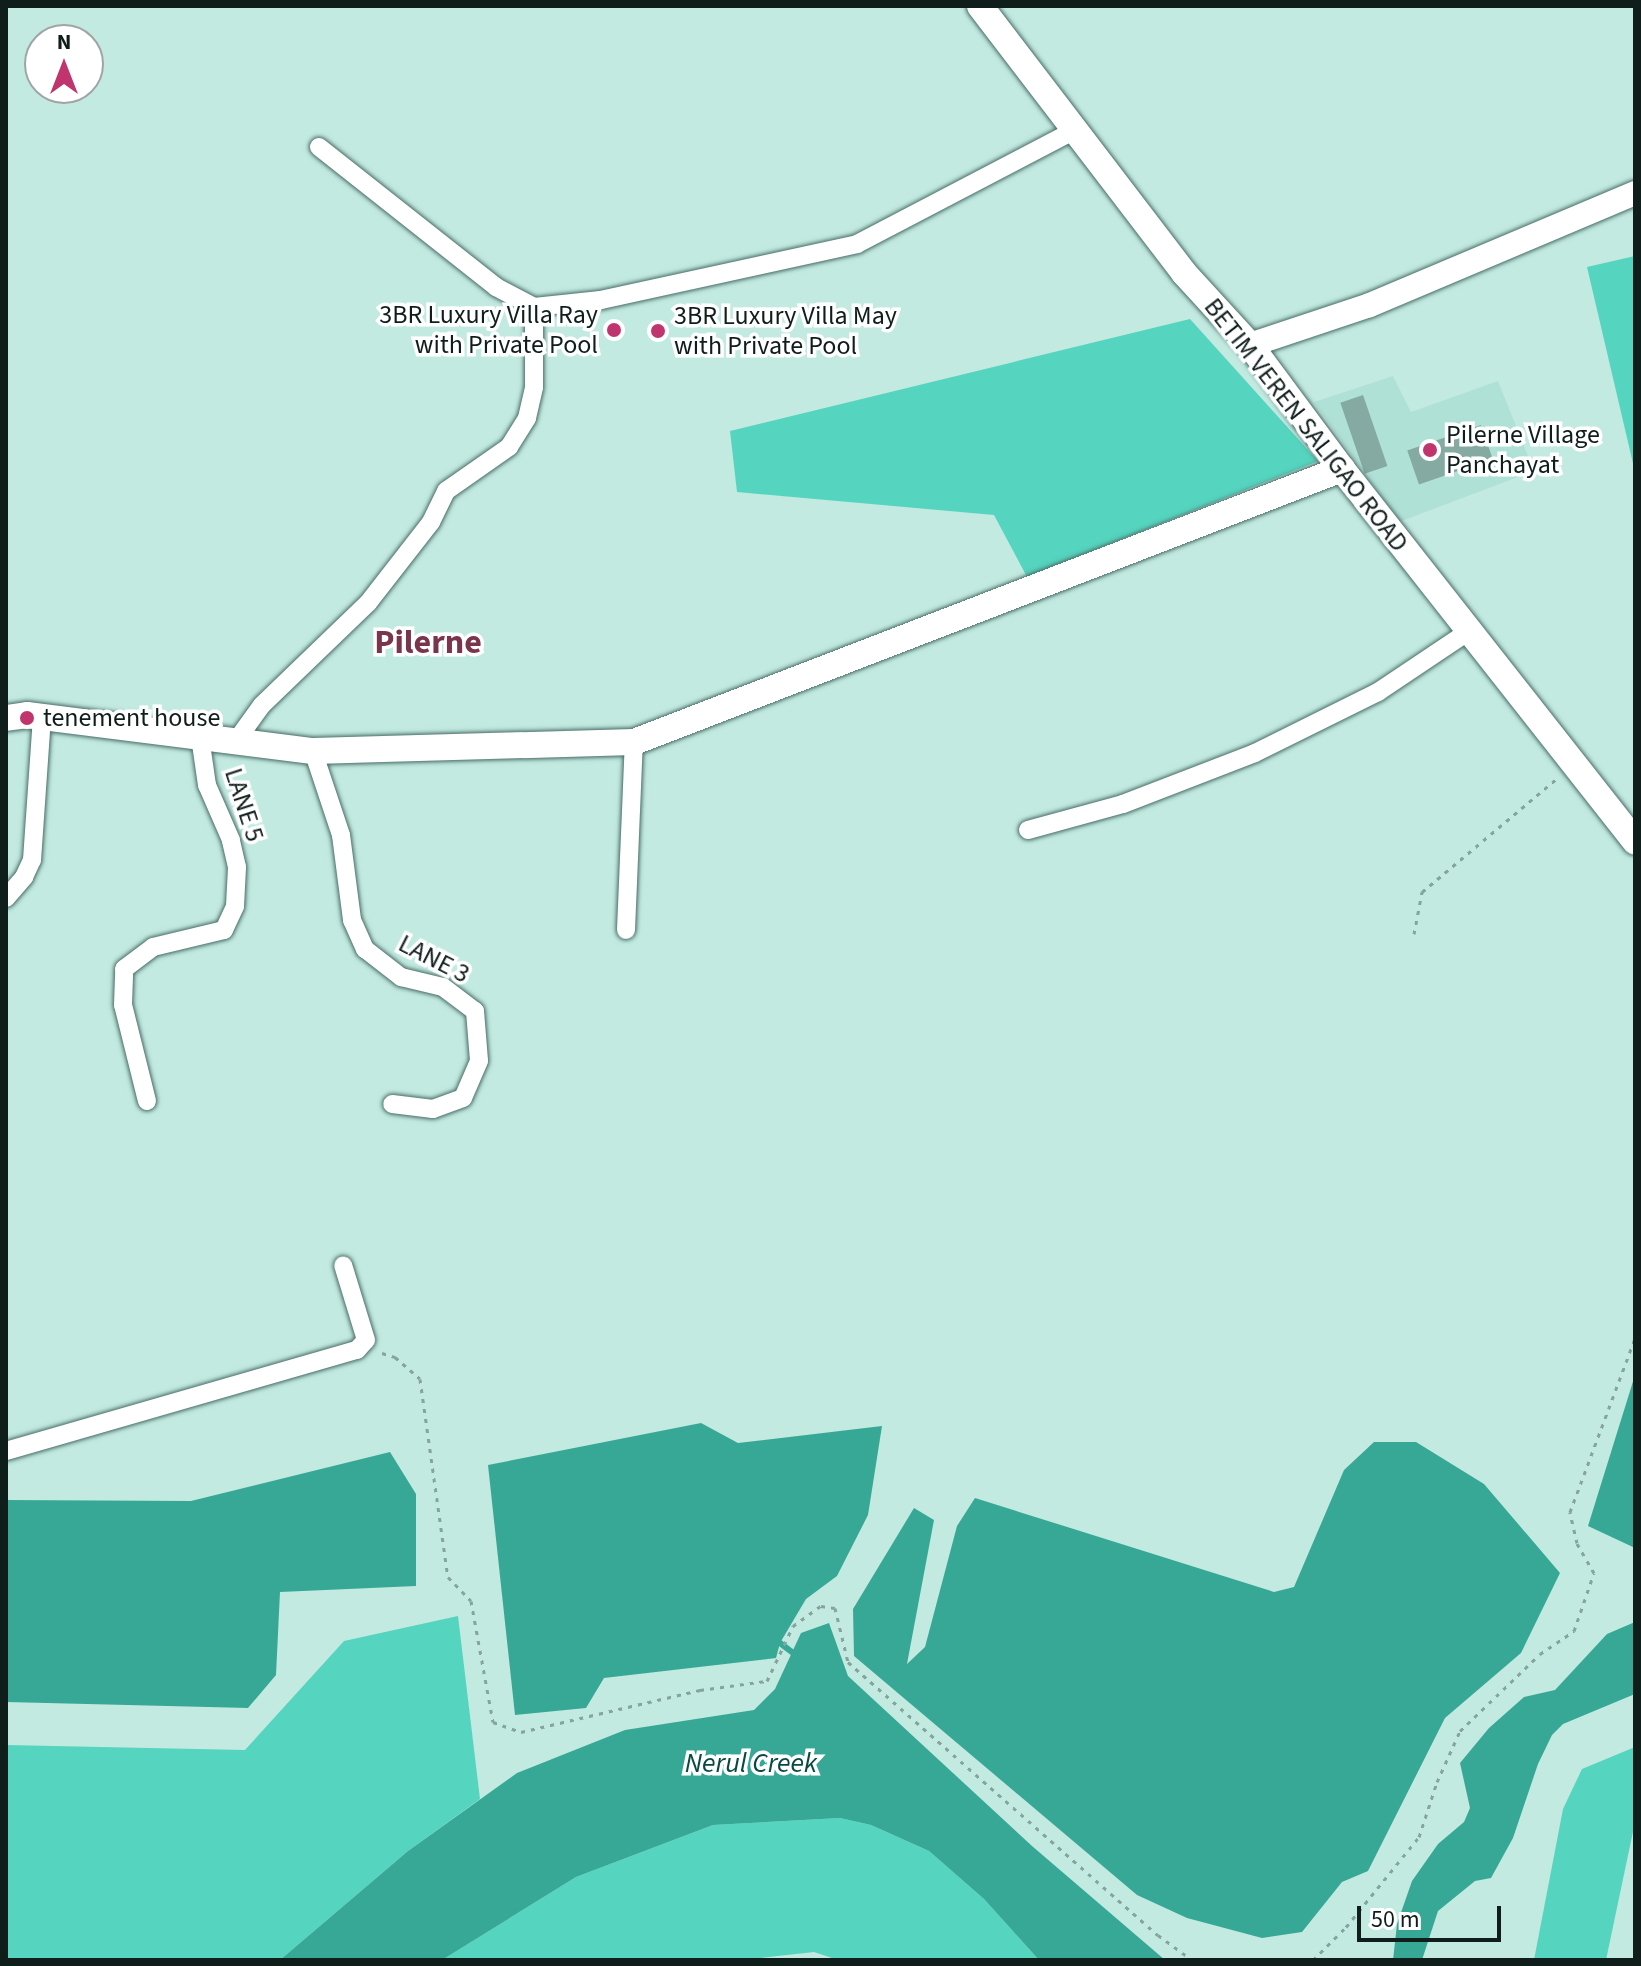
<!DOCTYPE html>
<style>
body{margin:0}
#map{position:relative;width:1641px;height:1966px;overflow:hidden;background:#c2eae1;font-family:"Source Sans 3",sans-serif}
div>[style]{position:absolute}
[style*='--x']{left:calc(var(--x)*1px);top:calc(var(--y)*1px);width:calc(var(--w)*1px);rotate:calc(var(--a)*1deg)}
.built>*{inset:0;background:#b0e1d6}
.green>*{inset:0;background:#55d4bf}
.water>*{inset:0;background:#38a896}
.stream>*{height:6px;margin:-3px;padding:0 3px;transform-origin:3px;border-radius:3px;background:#38a896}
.building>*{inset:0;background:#84aaa2;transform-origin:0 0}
.path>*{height:3px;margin-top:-1.5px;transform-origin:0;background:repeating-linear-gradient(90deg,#84a49d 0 4px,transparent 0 10px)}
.roads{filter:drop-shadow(0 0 2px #496d66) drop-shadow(0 0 2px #496d66)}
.minor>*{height:18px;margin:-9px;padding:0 9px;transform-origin:9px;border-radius:9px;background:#fff}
.tertiary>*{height:24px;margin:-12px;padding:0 12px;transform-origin:12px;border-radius:12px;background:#fff}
.secondary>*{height:26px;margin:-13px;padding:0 13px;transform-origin:13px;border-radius:13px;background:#fff}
.dots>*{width:22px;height:22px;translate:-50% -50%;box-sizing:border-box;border:4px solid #fff;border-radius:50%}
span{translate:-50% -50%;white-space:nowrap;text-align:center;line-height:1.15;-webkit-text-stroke:7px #fff;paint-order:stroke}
.poi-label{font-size:26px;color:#0f1e1b}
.right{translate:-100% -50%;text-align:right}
.left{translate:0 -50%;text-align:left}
.street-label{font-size:26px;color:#0f1e1b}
.water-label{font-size:28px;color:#084a41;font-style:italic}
.district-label{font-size:34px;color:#7a344c;font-weight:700}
.frame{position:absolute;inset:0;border:8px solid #0f1e1b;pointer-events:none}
.north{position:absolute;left:24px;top:24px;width:80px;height:80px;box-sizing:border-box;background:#fff;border:2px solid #9fa5a4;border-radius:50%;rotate:0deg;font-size:22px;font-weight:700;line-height:32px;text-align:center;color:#0f1e1b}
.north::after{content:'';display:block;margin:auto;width:28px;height:36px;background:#c0356d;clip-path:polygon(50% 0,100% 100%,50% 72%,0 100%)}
.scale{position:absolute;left:1357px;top:1906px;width:144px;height:36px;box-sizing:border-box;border:4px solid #0f1e1b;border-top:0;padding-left:10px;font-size:24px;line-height:28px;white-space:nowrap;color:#0f1e1b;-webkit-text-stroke:6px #fff;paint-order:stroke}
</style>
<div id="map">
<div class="built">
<i style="clip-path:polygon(1393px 376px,1411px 412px,1498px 381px,1534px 471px,1399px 522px,1314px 402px)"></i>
</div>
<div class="green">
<i style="clip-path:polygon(1635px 256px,1635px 472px,1587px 267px)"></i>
<i style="clip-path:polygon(1190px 319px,1318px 461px,1027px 577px,994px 515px,737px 492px,730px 431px)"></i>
<i style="clip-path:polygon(458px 1616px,480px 1799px,408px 1851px,280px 1960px,6px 1960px,6px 1745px,245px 1750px,344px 1641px)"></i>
<i style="clip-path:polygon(1635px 1747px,1635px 1822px,1606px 1960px,1534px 1960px,1563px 1809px,1582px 1769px)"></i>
<i style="clip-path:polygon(840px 1818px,871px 1825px,929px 1851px,984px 1899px,1039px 1960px,838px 1960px,814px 1952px,743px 1960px,442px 1960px,576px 1877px,713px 1825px)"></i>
</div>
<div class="water">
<i style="clip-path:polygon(1635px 1375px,1635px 1548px,1588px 1526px)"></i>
<i style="clip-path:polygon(701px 1423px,738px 1443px,882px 1426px,868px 1515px,837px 1576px,806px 1599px,780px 1643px,776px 1658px,604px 1678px,586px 1708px,515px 1715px,488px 1465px)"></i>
<i style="clip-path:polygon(1374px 1442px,1416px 1442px,1484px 1484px,1560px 1573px,1521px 1653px,1445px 1718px,1368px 1871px,1342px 1882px,1302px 1932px,1262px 1938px,1187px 1918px,1137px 1895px,854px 1656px,853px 1609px,914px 1508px,934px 1520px,907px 1664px,925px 1647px,957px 1526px,975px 1498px,1274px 1592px,1294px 1587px,1344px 1470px)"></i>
<i style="clip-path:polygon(390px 1452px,416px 1494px,416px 1586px,280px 1592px,276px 1675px,248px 1708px,6px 1702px,6px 1500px,191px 1501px)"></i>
<i style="clip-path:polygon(1635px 1622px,1635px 1694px,1563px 1724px,1552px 1735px,1538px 1764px,1513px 1838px,1491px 1878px,1475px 1881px,1438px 1911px,1422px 1960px,1393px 1960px,1397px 1924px,1412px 1881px,1438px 1844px,1464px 1822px,1470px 1808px,1460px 1763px,1489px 1728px,1524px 1697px,1555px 1690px,1607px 1634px)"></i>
<i style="clip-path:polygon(829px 1623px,848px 1676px,1032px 1846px,1165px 1960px,1039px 1960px,984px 1899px,929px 1851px,871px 1825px,840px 1818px,713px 1825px,576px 1877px,442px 1960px,280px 1960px,408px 1851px,517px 1773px,625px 1730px,754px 1710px,775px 1689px,801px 1633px)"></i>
</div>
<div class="stream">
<i style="--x:780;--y:1643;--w:20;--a:37"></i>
</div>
<div class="building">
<i style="left:1363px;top:395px;width:75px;height:24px;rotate:71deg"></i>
<i style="left:1481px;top:425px;width:36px;height:78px;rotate:71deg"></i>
</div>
<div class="path">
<i style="--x:1414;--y:934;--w:43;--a:-79.2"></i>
<i style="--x:1422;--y:892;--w:175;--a:-40.1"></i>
<i style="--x:382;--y:1353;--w:14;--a:17"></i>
<i style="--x:395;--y:1357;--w:33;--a:41"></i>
<i style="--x:420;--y:1379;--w:200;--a:82"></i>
<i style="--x:448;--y:1577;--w:33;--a:46"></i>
<i style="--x:471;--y:1601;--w:123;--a:79.7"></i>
<i style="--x:493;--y:1722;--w:30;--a:20"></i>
<i style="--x:521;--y:1732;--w:184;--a:-13.2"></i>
<i style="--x:700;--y:1690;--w:68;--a:-7.7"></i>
<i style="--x:767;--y:1681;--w:61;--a:-64.7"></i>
<i style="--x:793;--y:1626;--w:34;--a:-36"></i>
<i style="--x:821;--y:1606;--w:14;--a:8"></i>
<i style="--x:835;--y:1608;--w:56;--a:76.5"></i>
<i style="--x:848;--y:1662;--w:413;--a:41.4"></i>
<i style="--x:1158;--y:1935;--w:42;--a:36.3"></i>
<i style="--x:1313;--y:1960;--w:47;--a:-45"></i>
<i style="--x:1346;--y:1927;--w:116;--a:-51"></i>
<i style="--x:1419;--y:1837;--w:58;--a:-71.9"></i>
<i style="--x:1437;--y:1782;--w:56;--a:-65.7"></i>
<i style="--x:1460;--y:1731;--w:111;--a:-43.9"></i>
<i style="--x:1540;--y:1654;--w:41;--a:-34.1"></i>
<i style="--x:1574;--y:1631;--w:61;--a:-71"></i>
<i style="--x:1594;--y:1573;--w:34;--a:-120"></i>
<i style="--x:1577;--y:1543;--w:32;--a:-103"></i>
<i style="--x:1570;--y:1512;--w:186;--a:-69.5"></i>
</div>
<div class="roads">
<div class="minor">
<i style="--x:319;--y:147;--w:226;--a:38.3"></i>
<i style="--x:496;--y:287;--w:43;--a:27.8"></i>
<i style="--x:534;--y:307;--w:67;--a:-6"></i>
<i style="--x:601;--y:300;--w:262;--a:-12.3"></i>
<i style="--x:857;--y:244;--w:246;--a:-27.6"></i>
<i style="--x:236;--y:741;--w:44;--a:-54.2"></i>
<i style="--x:262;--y:705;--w:147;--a:-43.9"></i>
<i style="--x:368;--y:603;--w:103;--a:-52.1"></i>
<i style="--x:431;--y:522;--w:34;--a:-64"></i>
<i style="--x:446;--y:491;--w:77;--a:-34.9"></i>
<i style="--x:509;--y:447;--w:34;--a:-58"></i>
<i style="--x:527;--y:418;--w:32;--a:-77"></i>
<i style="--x:534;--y:387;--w:80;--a:-90"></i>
<i style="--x:313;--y:751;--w:89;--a:71.6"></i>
<i style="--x:341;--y:835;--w:86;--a:82.6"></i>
<i style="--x:352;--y:920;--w:32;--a:66"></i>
<i style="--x:365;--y:949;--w:46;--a:37.9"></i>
<i style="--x:401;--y:977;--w:43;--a:13.4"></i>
<i style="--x:443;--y:987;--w:40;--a:37"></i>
<i style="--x:475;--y:1011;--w:50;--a:85.4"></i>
<i style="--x:479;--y:1061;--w:40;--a:113.4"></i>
<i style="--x:463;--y:1098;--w:32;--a:160"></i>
<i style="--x:433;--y:1109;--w:41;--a:-173"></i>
<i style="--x:1028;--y:830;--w:98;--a:-15.3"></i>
<i style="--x:1123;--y:804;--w:142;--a:-21.1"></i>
<i style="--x:1255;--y:753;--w:137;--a:-26.4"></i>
<i style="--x:1378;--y:692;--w:110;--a:-33.8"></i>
<i style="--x:6;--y:898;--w:28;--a:-49"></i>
<i style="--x:24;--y:877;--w:19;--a:-65"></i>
<i style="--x:32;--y:860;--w:143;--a:-86"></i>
<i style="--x:626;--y:930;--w:188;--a:-87.6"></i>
<i style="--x:147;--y:1101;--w:99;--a:-104"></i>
<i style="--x:123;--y:1005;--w:36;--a:-88"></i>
<i style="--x:124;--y:969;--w:36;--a:-37"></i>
<i style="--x:153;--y:947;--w:73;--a:-13.5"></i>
<i style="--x:224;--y:930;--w:26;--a:-65"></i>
<i style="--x:235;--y:906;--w:39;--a:-87"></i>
<i style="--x:237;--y:867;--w:28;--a:-103"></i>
<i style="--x:231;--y:840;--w:60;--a:-113.6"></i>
<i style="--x:207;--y:785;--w:49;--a:-98.3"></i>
<i style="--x:6;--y:1451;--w:365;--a:-16.1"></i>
<i style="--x:357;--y:1350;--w:13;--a:-48"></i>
<i style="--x:366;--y:1340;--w:78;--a:-107"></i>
</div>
<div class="tertiary">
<i style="--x:1250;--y:345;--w:126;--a:-18.4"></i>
<i style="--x:1370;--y:305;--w:288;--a:-22.9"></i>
</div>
<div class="secondary">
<i style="--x:980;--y:6;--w:336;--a:52.6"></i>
<i style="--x:1184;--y:273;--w:98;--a:47.5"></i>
<i style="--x:1250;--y:345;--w:154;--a:53.4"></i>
<i style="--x:1342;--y:469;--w:474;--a:51.8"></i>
<i style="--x:6;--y:718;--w:21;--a:-8"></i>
<i style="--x:27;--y:715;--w:288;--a:7.2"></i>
<i style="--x:313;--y:751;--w:321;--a:-1.6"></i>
<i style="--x:634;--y:742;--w:759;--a:-21.09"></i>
</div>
</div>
<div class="dots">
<i style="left:614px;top:330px;background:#c0356d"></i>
<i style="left:658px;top:331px;background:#c0356d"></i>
<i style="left:1430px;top:450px;background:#c0356d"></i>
<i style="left:27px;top:718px;background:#c0356d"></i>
</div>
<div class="poi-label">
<span class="right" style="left:598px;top:330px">3BR Luxury Villa Ray<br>with Private Pool</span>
<span class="left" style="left:674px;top:331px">3BR Luxury Villa May<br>with Private Pool</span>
<span class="left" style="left:1446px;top:450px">Pilerne Village<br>Panchayat</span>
<span class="left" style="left:43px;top:718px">tenement house</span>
</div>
<div class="street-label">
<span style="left:1306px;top:425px;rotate:52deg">BETIM VEREN SALIGAO ROAD</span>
<span style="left:244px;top:805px;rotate:72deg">LANE 5</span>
<span style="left:434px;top:959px;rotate:27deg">LANE 3</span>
</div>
<div class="water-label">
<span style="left:751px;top:1763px">Nerul Creek</span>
</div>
<div class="district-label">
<span style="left:428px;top:643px">Pilerne</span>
</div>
<div class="frame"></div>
<div class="north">N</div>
<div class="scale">50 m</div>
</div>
